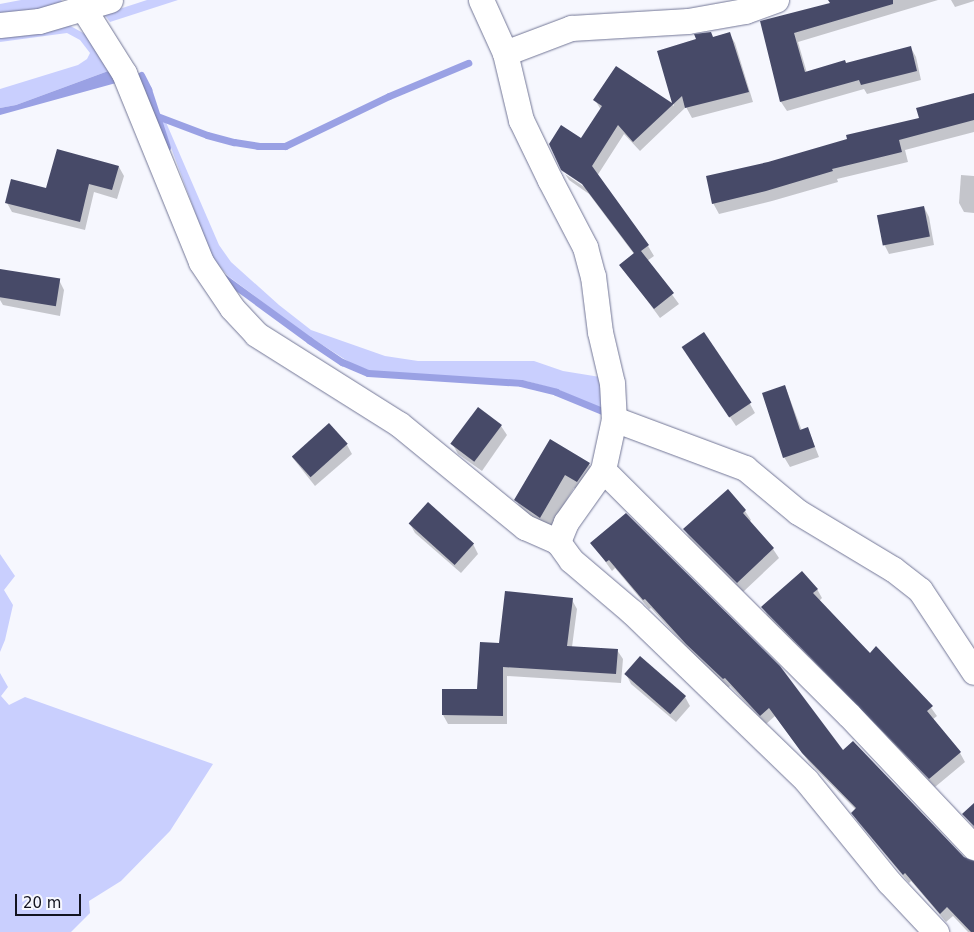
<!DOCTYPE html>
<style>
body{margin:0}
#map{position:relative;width:974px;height:932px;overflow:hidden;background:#f6f7fe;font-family:"DejaVu Sans",sans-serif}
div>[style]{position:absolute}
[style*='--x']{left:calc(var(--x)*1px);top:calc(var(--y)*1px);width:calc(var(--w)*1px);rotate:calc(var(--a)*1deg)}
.green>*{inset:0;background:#c9cffe}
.water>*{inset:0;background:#9aa1e4}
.shadow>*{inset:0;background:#0003}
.stream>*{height:7px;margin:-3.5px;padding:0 3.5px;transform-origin:3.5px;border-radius:3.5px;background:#9aa1e4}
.building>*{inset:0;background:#474a68;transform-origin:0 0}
.roads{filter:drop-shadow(0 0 1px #727696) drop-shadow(0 0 1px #727696)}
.minor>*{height:25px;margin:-12.5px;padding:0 12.5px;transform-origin:12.5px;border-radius:12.5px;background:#fff}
span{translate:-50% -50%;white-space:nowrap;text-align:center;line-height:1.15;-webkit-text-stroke:5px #f6f7fe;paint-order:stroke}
.scale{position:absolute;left:15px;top:894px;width:66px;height:22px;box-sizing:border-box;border:2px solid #131420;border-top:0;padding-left:6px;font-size:15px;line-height:18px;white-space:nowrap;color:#131420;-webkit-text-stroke:4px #f6f7fe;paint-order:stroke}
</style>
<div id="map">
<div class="green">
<i style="clip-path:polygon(21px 0,61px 0,64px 4px,72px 4px,0 15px,0 4px)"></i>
<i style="clip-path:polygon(147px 0,178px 0,110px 22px,104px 14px)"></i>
<i style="clip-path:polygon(65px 23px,85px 34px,111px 70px,16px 105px,0 108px,0 89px,78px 65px,87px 59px,90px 53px,80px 40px,67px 33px,0 42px,0 32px)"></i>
<i style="clip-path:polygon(160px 118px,165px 120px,219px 245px,231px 262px,279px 305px,311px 330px,385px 356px,418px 361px,534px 361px,563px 371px,600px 377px,604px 410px,559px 390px,526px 381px,371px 371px,352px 364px,304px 333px,228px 276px,212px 258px)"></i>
<i style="clip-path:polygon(0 554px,15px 576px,4px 590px,13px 605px,5px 640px,0 652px)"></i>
<i style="clip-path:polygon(0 673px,8px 687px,1px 696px,9px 705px,25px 697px,213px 764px,170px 831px,121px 881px,89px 901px,90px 913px,71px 932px,0 932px)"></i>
</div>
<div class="water">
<i style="clip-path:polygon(111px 70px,116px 83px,0 115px,0 108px,16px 105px)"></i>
</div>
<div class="shadow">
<i style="clip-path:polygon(830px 0,938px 0,798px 42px,807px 73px,911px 48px,916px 57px,921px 80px,867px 94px,864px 89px,787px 111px,781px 102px,762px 22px,831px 4px)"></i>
<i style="clip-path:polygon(951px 0,974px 0,974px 1px,955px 7px)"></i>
<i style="clip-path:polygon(729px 33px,735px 43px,753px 102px,692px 118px,686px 107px,640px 151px,624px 134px,597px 176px,648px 246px,654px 256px,647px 261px,679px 304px,660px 318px,621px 265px,634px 254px,589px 194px,569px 180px,565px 174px,586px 188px,582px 140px,601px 110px,595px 100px,616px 67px,674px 106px,658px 52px)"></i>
<i style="clip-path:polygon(974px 94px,974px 132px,905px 150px,908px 162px,837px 179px,838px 182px,772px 201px,719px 214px,713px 203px,768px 163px,920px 119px)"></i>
<i style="clip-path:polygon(119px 167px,124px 176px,117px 199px,94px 192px,85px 230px,12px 212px,7px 203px)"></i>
<i style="clip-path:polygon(961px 175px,974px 176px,974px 213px,964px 212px,959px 203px)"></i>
<i style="clip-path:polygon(924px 207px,929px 217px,934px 245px,889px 254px,884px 244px)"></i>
<i style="clip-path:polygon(59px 280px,64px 290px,60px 316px,3px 305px,0 300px,0 282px)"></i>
<i style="clip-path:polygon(689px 356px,750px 404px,755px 413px,736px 426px)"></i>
<i style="clip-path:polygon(785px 386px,802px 431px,808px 429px,819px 457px,790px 467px,784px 457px)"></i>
<i style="clip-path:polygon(478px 409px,501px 426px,507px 435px,482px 471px,458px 454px,453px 445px)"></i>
<i style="clip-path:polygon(550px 441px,589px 464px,597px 478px,585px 495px,574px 488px,548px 531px,524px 514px,516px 500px)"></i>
<i style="clip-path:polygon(347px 445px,352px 454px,315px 486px,292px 457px)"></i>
<i style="clip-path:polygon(727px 491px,745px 511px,751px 520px,749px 522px,773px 549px,779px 558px,743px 592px,690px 539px,685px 530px)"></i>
<i style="clip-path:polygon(410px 524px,473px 544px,478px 554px,461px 573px,415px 533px)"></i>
<i style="clip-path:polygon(592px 543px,843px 752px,963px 858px,974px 862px,974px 932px,968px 932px,953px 916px,946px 922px,911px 881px,909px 883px,858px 822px,853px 813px,856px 810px,809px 762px,775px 716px,766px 724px,730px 686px,728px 688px,692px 653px,651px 608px,649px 609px,615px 568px,612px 571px)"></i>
<i style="clip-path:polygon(817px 589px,822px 598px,819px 601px,870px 655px,876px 648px,919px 691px,937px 716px,932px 720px,960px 753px,965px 762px,935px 787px,768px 617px,763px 607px)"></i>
<i style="clip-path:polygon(572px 600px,577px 609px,572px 647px,617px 650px,623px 659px,621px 683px,507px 676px,507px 724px,448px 724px,443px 715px,478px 690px,500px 644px)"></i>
<i style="clip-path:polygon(626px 674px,685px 697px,690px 706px,676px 722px,631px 684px)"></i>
<i style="clip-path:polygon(974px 805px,974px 828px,964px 814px)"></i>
</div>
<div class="stream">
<i style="--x:141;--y:75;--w:16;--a:63"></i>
<i style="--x:148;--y:89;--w:61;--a:71.9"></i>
<i style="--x:157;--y:116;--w:53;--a:20.8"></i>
<i style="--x:207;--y:135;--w:28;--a:15"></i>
<i style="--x:234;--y:142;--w:24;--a:9"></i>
<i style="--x:258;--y:146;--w:27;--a:0"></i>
<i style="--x:285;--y:146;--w:115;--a:-25.7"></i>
<i style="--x:389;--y:96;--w:86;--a:-22.7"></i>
<i style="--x:223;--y:277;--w:107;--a:36.2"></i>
<i style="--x:309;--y:340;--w:40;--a:34"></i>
<i style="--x:342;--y:362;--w:28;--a:23"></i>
<i style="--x:368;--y:373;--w:153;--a:3.7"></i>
<i style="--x:521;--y:383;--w:36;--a:14"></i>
<i style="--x:556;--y:392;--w:50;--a:22.4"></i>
</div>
<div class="building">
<i style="clip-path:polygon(828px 0,893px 0,893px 4px,794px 33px,805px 72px,845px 60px,846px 63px,911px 46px,917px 71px,861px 85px,859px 80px,780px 102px,760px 21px,830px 3px)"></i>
<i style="clip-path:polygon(711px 32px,713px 37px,730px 32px,749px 92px,685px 108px,682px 96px,633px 142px,618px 125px,592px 166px,649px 245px,641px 251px,674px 293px,654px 309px,619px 265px,634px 253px,582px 184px,561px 170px,549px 144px,561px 125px,581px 138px,602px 106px,593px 100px,616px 66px,672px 103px,657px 51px,696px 39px,694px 34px)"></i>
<i style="clip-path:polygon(974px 93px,974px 120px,899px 140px,902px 152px,832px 169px,833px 171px,766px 191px,712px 204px,706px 176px,768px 162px,847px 139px,846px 135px,919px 118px,916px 108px)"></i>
<i style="clip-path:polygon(57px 149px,119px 166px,112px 190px,89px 184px,80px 222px,5px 203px,11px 179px,46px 188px)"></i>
<i style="left:924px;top:206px;width:31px;height:48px;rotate:79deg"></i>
<i style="left:0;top:269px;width:61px;height:28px;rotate:9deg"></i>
<i style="left:704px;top:332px;width:85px;height:27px;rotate:56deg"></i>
<i style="clip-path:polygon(785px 385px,800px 430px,808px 427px,815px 447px,783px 458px,762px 393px)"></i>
<i style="left:478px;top:407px;width:30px;height:46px;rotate:37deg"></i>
<i style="left:329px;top:423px;width:28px;height:50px;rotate:48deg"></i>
<i style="clip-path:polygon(550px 439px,590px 463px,577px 482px,565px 475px,540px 518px,514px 500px)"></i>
<i style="clip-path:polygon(728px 489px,746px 510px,743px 513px,774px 548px,737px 583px,683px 529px)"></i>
<i style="left:428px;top:502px;width:62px;height:29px;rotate:42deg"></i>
<i style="clip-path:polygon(626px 513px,780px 666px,843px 750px,853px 741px,964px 857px,974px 861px,974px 932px,971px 932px,947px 907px,940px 914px,905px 873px,903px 875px,851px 813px,856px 808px,802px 753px,769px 708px,760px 716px,725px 678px,723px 679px,686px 644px,645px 599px,643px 600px,609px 560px,606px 562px,590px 543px)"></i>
<i style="clip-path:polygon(802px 571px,818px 589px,813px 593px,870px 653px,876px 646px,933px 706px,927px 711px,961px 752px,929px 779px,761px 607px)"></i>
<i style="clip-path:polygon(505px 591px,573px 598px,567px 646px,618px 649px,616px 674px,503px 667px,503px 716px,442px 715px,442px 689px,477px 689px,480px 642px,499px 643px)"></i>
<i style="left:640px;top:656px;width:61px;height:24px;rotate:41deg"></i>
<i style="clip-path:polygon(974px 803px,974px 826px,962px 814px)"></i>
</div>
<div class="roads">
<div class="minor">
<i style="--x:481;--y:0;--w:58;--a:65.6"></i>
<i style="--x:505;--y:53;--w:69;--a:76.6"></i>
<i style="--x:521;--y:120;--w:67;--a:64.2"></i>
<i style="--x:550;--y:180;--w:76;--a:62.4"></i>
<i style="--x:585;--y:247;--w:30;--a:75"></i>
<i style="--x:593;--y:276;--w:56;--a:82.9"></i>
<i style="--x:600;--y:332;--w:52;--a:76.8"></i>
<i style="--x:612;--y:383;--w:36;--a:87"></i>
<i style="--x:614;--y:419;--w:52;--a:102.2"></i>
<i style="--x:603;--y:470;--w:64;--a:125.4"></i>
<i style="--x:566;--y:522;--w:22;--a:112"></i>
<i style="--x:558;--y:542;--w:22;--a:54"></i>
<i style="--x:571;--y:560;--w:80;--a:40.4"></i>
<i style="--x:632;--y:612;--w:242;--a:44"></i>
<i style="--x:806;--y:780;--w:132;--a:50.9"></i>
<i style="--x:889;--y:882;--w:69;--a:46.8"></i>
<i style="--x:83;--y:8;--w:77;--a:57.8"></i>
<i style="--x:124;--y:73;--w:204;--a:67.8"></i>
<i style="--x:201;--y:262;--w:55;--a:56"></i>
<i style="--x:232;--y:308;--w:35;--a:47"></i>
<i style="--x:256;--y:334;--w:169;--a:32.2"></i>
<i style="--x:399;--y:424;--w:163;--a:39.3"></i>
<i style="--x:525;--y:527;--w:36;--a:24"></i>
<i style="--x:0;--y:25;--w:39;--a:-6"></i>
<i style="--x:39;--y:21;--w:74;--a:-16.5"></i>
<i style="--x:505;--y:53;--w:71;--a:-20.7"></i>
<i style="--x:571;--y:28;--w:117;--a:-3.4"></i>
<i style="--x:688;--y:21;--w:58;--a:-10"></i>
<i style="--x:745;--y:11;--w:33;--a:-20"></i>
<i style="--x:614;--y:419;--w:140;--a:20.5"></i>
<i style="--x:745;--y:468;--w:69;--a:39.7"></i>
<i style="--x:798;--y:512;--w:111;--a:31"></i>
<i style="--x:893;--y:569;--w:34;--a:38"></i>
<i style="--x:920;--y:590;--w:98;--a:56.6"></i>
<i style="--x:603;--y:470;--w:347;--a:44.9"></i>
<i style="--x:849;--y:715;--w:182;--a:46.6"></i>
</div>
</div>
<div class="scale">20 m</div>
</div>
